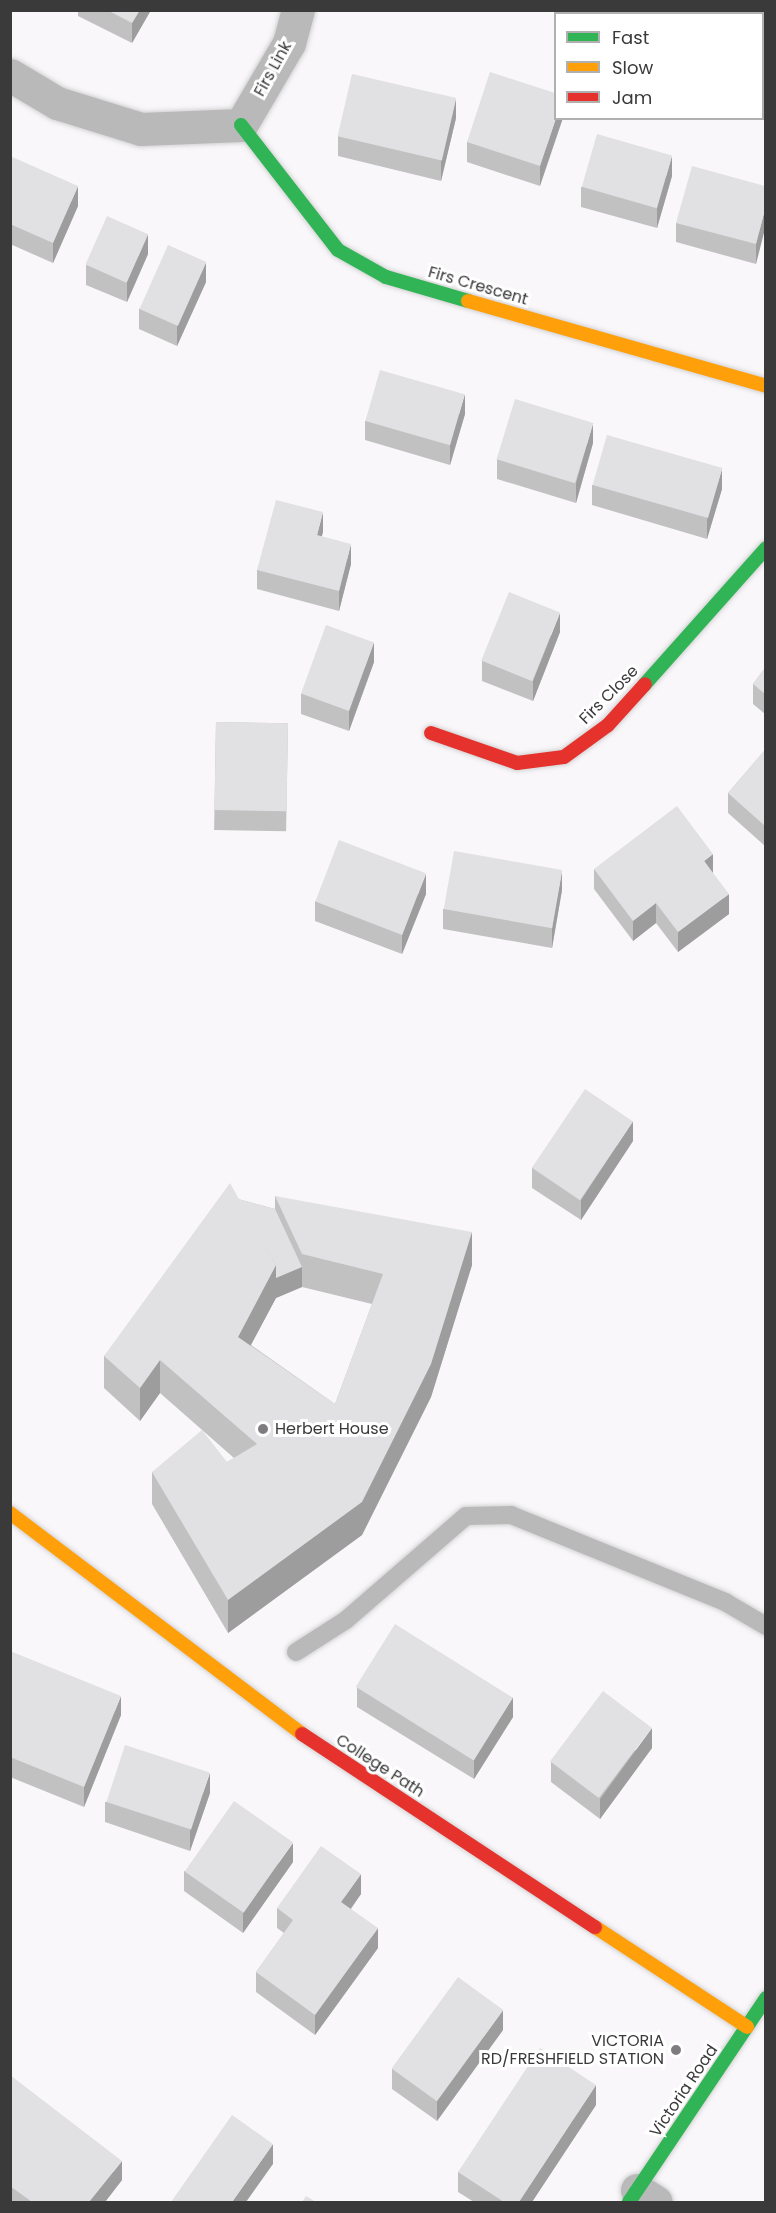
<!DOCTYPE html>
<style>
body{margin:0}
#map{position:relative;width:776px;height:2213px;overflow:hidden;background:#f9f7fa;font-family:Poppins,sans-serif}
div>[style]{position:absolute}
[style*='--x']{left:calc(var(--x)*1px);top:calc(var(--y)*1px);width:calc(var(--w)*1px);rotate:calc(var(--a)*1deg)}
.roads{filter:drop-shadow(0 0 2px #d3d2d3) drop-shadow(0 0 2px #d3d2d3)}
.lane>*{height:18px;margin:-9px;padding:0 9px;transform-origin:9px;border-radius:9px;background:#b9b9b9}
.street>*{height:33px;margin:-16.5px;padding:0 16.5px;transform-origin:16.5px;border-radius:16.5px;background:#b9b9b9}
.fast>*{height:14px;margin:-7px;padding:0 7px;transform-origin:7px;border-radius:7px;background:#30b455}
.slow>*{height:14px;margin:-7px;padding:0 7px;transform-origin:7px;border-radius:7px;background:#ff9f0a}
.jam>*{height:14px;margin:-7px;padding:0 7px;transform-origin:7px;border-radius:7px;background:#e5322d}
.wall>*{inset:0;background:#c2c1c2;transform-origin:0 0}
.shaded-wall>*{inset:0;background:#9e9d9e}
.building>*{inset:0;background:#e1e0e2;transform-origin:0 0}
.dots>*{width:16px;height:16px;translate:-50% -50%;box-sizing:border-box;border:3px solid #fff;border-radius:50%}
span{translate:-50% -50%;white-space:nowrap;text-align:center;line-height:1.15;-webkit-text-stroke:6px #fff;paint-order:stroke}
.street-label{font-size:16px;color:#3b3a3b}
.poi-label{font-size:16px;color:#3b3a3b}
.left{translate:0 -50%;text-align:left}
.right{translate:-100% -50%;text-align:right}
.frame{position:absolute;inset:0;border:12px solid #3b3a3b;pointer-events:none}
.legend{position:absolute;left:554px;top:12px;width:210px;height:108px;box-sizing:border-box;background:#fff;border:2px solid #b1b0b1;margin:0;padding:8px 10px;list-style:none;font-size:18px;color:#3b3a3b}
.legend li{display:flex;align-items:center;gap:12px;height:30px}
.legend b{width:30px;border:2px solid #b1b0b1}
</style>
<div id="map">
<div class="roads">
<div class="lane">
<i style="--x:296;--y:1652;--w:59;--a:-32.6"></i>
<i style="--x:346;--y:1620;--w:159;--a:-40.9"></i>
<i style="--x:466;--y:1516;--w:45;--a:-1.3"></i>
<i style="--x:511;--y:1515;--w:231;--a:22.1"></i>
<i style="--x:725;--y:1602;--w:48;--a:30.3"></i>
</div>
<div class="street">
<i style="--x:10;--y:75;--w:55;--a:30.8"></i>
<i style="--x:57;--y:103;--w:88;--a:17.2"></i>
<i style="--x:141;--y:129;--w:100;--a:-2.3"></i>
<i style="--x:241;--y:125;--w:95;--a:-59.7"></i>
<i style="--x:289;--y:43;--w:34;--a:-75"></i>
<i style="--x:637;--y:2190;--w:22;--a:32"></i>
</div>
<div class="fast">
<i style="--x:241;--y:125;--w:158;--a:52.2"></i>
<i style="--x:338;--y:250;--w:55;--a:29.4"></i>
<i style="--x:386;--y:277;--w:85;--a:16.3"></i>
<i style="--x:645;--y:684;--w:182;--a:-48.3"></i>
<i style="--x:629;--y:2202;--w:246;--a:-56.1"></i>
</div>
<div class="slow">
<i style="--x:468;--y:301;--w:310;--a:15.9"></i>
<i style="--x:10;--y:1513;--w:366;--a:37.1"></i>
<i style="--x:595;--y:1927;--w:182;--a:33.3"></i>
</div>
<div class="jam">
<i style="--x:431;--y:733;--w:91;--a:19.2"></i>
<i style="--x:517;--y:763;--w:47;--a:-7.3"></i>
<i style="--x:564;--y:757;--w:54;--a:-36"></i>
<i style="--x:608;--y:725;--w:55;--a:-47.9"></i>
<i style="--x:302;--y:1734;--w:351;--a:33.4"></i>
</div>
</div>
<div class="wall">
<i style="clip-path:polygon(78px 10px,151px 10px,132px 43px,78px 16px)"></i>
<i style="clip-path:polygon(555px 93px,540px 186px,467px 162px,467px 142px)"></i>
<i style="clip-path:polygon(456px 118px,441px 181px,338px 156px,338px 136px)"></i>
<i style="clip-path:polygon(10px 156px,78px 206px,53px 263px,10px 244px)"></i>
<i style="clip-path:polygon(672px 176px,657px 228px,581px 207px,581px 187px)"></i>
<i style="clip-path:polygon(765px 186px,756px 264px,676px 242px,676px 223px)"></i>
<i style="clip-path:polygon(148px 254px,127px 302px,86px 285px,86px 265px)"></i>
<i style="clip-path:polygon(206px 282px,177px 346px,139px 329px,139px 309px)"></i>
<i style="clip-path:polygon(465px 414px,450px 465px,365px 440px,365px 421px)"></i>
<i style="clip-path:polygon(593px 443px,576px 503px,497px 479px,497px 459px)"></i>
<i style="clip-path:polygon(592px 485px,722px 489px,707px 539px,592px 505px)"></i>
<i style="clip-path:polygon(323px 532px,321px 536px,351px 564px,339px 611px,257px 589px,257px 570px)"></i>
<i style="clip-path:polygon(560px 632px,533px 701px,482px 681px,482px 661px)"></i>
<i style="clip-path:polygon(374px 662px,349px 731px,301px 714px,301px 694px)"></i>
<i style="clip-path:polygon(765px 668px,765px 714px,753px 704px,753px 684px)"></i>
<i style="left:216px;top:722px;width:72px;height:108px;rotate:1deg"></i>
<i style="clip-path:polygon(765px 750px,765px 846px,728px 813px,728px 793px)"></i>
<i style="clip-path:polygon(594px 869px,713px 874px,729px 914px,678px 952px,656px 923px,633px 941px,594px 889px)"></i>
<i style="clip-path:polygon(562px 890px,552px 948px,443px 929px,443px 909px)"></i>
<i style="clip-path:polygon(426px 894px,402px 954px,315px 921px,315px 901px)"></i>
<i style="clip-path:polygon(633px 1141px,581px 1220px,532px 1188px,532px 1168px)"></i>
<i style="clip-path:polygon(evenodd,275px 1196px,472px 1265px,431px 1397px,362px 1535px,228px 1633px,152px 1504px,152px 1472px,227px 1462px,234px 1458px,160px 1393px,140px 1421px,104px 1388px,104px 1356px,238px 1199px,275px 1209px,275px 1196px,302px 1287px,372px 1304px,335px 1404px,251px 1345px,276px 1298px,302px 1287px)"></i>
<i style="clip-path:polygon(10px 1651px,121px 1715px,84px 1807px,10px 1777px)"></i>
<i style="clip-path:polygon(357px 1687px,513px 1717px,474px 1779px,357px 1707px)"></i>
<i style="clip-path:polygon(652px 1748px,600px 1819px,551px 1782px,551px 1762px)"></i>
<i style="clip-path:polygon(210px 1793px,190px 1851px,105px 1822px,105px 1802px)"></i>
<i style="clip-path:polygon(293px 1862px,243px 1933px,184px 1891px,184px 1871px)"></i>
<i style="clip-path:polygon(361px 1894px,351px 1909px,378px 1948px,315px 2035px,256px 1992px,256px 1972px,284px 1933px,277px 1928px,277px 1908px)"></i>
<i style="clip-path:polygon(503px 2030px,437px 2121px,392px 2089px,392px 2069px)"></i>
<i style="clip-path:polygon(10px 2075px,122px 2180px,105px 2202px,10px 2202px)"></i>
<i style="clip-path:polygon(596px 2105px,532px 2202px,474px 2202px,458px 2192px,458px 2172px)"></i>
</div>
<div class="shaded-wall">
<i style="clip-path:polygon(140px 10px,151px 10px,132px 43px,132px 23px)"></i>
<i style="clip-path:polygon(456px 98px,456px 118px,441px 181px,441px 161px)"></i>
<i style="clip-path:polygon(556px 118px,563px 118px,540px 186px,540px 166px)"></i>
<i style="clip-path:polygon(672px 156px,672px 176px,657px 228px,657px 208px)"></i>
<i style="clip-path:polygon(78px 186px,78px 206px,53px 263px,53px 243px)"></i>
<i style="clip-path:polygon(765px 209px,765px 229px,756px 264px,756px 244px)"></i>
<i style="clip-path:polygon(148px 234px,148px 254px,127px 302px,127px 282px)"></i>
<i style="clip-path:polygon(206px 262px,206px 282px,177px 346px,177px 326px)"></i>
<i style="clip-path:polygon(465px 394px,465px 414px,450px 465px,450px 445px)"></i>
<i style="clip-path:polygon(593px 423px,593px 443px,576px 503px,576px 483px)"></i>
<i style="clip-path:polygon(722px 469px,722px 489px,707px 539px,707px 519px)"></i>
<i style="clip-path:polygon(323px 512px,323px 532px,317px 555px,317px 535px)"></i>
<i style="clip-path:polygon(351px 544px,351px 564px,339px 611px,339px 591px)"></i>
<i style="clip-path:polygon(560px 613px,560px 632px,533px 701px,533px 681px)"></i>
<i style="clip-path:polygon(374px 642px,374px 662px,349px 731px,349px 711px)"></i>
<i style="clip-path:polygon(713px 854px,713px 874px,704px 861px)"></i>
<i style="clip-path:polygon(562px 870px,562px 890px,552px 948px,552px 928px)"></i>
<i style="clip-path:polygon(426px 874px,426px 894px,402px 954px,402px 935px)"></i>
<i style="clip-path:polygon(729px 894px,729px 914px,678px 952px,678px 932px)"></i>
<i style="clip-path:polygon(656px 903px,656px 923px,633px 941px,633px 921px)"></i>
<i style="clip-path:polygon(633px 1121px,633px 1141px,581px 1220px,581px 1200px)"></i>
<i style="clip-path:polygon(472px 1232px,472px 1265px,431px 1397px,362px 1535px,228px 1633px,228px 1600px)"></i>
<i style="clip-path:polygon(276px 1265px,302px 1267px,302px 1287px,276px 1298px,238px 1369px,238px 1337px)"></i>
<i style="clip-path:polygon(160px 1360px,160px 1393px,140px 1421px,140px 1388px)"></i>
<i style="clip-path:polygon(121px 1696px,121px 1715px,84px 1807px,84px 1787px)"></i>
<i style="clip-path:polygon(513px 1697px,513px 1717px,474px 1779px,474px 1760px)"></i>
<i style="clip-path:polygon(652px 1728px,652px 1748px,600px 1819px,600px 1799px)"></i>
<i style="clip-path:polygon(210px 1773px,210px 1793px,190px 1851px,190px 1831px)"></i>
<i style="clip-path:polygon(293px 1843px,293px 1862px,243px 1933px,243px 1913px)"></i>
<i style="clip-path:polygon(361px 1874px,361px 1894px,341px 1922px,341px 1902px)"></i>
<i style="clip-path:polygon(12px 1916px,12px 1936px,10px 1940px,10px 1920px)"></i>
<i style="clip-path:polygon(378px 1928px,378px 1948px,315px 2035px,315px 2015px)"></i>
<i style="clip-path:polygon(503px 2010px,503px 2030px,437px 2121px,437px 2101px)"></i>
<i style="clip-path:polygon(596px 2085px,596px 2105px,532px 2202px,519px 2202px)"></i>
<i style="clip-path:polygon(273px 2144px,273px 2164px,246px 2202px,232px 2202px)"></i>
<i style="clip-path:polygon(122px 2161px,122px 2180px,105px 2202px,89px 2202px)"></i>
</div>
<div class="building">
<i style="clip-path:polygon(107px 10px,140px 10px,132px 23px)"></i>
<i style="clip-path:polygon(490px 72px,555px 93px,556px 118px,540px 166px,467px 142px)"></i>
<i style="left:352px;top:74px;width:107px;height:64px;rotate:13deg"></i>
<i style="left:597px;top:134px;width:78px;height:55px;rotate:16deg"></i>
<i style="clip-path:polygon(10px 156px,78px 186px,53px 243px,10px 224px)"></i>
<i style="clip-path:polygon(692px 166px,765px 186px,765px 209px,756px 244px,676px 223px)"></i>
<i style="left:107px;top:216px;width:45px;height:53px;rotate:24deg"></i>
<i style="left:168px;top:245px;width:42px;height:70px;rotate:24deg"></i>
<i style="left:380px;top:370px;width:88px;height:53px;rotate:16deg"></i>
<i style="left:515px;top:399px;width:82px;height:63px;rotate:17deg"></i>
<i style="left:607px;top:435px;width:120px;height:52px;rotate:16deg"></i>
<i style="clip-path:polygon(276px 500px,323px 512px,317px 535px,351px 544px,339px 591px,257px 570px)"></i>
<i style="left:509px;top:592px;width:55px;height:74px;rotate:22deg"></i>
<i style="left:326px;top:625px;width:51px;height:73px;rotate:20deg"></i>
<i style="clip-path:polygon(765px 668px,765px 694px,753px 684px)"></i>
<i style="left:216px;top:722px;width:72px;height:88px;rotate:1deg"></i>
<i style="clip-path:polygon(765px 750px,765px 826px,728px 793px)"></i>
<i style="clip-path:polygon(677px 806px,713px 854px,704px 861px,729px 894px,678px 932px,656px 903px,633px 921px,594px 869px)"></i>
<i style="left:339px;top:840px;width:93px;height:66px;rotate:21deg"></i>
<i style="left:454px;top:851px;width:110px;height:59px;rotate:10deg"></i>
<i style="left:585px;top:1089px;width:58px;height:95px;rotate:34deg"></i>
<i style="clip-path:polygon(230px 1183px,276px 1265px,238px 1337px,335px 1404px,383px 1274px,302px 1254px,275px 1196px,472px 1232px,431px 1364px,362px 1502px,228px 1600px,152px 1472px,202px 1430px,227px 1462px,257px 1444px,160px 1360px,140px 1388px,104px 1356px)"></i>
<i style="clip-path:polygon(238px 1199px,275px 1209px,302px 1267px,276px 1278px,276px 1265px)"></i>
<i style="left:395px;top:1624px;width:139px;height:74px;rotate:32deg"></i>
<i style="clip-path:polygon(10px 1651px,121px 1696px,84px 1787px,10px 1757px)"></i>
<i style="left:603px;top:1691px;width:61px;height:88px;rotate:37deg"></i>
<i style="left:125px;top:1745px;width:89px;height:60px;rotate:18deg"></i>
<i style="left:234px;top:1801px;width:72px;height:86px;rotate:35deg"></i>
<i style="clip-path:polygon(321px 1846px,361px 1874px,341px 1902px,378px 1928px,315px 2015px,256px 1972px,293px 1920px,277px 1908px)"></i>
<i style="left:458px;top:1977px;width:56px;height:113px;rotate:36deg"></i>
<i style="clip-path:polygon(540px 2048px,596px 2085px,519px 2202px,504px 2202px,458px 2172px)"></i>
<i style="clip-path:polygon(10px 2075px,122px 2161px,89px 2202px,32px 2202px,10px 2186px)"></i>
<i style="clip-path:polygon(232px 2115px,273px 2144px,232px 2202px,171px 2202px)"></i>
<i style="clip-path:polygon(306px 2196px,316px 2202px,302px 2202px)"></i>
</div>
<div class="dots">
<i style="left:263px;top:1429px;background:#7e7c7e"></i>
<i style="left:676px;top:2050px;background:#7e7c7e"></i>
</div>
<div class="street-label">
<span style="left:273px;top:69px;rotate:-61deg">Firs Link</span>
<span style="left:478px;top:286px;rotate:16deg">Firs Crescent</span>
<span style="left:609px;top:695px;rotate:-45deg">Firs Close</span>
<span style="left:380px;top:1766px;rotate:33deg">College Path</span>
<span style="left:684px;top:2091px;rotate:-56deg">Victoria Road</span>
</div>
<div class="poi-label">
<span class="left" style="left:275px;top:1429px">Herbert House</span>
<span class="right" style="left:664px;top:2050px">VICTORIA<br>RD/FRESHFIELD STATION</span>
</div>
<div class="frame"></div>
<ul class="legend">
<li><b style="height:8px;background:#30b455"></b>Fast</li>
<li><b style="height:8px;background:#ff9f0a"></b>Slow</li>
<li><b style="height:8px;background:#e5322d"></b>Jam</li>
</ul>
</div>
